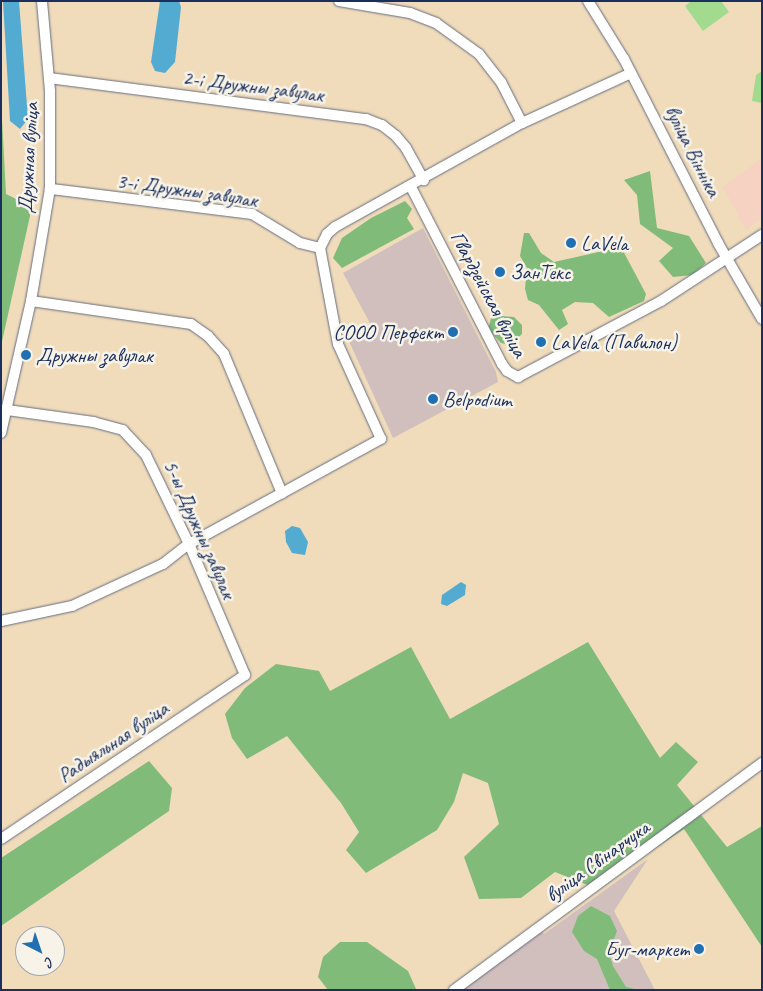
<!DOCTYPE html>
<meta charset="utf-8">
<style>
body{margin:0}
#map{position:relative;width:763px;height:991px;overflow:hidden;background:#f0dcbb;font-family:Caveat,sans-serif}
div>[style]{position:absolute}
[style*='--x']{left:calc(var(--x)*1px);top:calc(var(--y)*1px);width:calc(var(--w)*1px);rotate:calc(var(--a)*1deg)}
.built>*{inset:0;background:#f5d2c2}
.industrial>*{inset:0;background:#d1bfbd}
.green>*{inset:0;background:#a2db8e}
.forest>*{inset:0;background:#81bb79}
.water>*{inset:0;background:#54abd1}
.roads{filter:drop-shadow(0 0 1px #666c7f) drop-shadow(0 0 1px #666c7f)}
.minor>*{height:10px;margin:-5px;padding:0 5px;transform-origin:5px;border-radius:5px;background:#fff}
.dots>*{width:14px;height:14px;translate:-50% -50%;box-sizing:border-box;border:2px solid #f7f3e8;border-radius:50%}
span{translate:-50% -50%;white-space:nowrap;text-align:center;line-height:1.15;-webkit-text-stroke:5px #f7f3e8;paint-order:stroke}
.street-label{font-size:21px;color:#1b2f5e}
.poi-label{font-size:21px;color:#1b2f5e}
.left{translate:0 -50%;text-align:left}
.right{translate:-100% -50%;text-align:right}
.frame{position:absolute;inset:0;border:2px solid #1b2f5e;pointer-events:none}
.north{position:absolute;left:15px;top:926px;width:50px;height:50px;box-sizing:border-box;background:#f7f3e8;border:1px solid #9fa5b1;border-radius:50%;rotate:139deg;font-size:14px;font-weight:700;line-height:20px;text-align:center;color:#1b2f5e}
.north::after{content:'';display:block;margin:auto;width:18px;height:22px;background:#1f6fb2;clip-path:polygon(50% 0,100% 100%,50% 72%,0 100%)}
</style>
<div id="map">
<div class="built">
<i style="clip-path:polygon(762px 158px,762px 218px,746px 230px,723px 187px)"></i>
</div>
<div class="industrial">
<i style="clip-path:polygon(423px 228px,496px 372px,498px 382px,393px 438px,348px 339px,372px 327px,343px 273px)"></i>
<i style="clip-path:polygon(648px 859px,614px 911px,655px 990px,454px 990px,539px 928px,544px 934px)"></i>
</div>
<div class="green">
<i style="clip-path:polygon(691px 1px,721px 1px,729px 12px,703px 31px,685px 6px)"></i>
<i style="clip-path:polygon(762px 71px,762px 103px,752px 101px,756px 75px)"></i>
</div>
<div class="forest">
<i style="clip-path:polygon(1px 100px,6px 194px,32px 207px,1px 346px)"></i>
<i style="clip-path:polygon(650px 171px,657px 228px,689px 236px,706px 263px,693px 275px,673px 277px,659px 261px,673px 248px,640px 224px,637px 195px,624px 180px)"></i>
<i style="clip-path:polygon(405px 201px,412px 209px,407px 218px,414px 229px,342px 268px,333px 258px,342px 238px,371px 218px)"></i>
<i style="clip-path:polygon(524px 233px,529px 233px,541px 253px,554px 262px,621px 247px,646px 294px,644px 301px,609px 317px,593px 303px,575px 302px,562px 310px,568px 324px,559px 330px,539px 305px,528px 300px,525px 289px,527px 268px,520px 256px)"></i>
<i style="clip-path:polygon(492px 315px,514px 317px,522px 325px,522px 334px,510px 345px,501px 343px,488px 329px)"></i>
<i style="clip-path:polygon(588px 642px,660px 758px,676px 742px,698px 762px,677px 785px,727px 847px,762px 826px,762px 947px,684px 829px,632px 864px,590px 886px,555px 872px,521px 898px,479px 899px,464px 857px,499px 824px,488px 783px,463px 773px,454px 802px,437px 830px,366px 873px,346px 850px,359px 832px,341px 803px,287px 736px,247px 759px,232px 738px,225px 714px,245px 688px,276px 664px,319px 671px,330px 691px,411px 647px,450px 719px)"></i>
<i style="clip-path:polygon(149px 761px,172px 788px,169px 811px,1px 926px,1px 858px)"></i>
<i style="clip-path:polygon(591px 906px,610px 916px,617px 931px,609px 953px,613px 966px,626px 987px,639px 990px,610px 990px,597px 959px,584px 951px,572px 932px,578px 916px)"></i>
<i style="clip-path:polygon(340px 942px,367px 942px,408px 971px,416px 989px,328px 990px,318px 977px,323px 957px)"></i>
</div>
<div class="water">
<i style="clip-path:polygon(3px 1px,19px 1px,28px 119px,20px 129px,10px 121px)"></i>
<i style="clip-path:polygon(160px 1px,179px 1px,181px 7px,175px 62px,165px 73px,155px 71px,151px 62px)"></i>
<i style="clip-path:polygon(292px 526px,300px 528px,308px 542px,305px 555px,292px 553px,286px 542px,285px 531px)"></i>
<i style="clip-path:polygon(461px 582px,466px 585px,465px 595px,447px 606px,441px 604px,442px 595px)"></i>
</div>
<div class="roads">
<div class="minor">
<i style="--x:339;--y:1;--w:72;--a:9.6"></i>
<i style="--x:410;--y:13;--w:28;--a:21"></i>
<i style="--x:436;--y:23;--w:53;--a:35.8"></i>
<i style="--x:479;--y:54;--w:36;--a:52"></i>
<i style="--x:501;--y:82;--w:46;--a:62.9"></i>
<i style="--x:588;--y:1;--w:68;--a:58.2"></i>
<i style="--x:624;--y:59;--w:207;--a:62.9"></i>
<i style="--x:718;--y:243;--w:88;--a:59.9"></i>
<i style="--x:49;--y:78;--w:320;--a:7.4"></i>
<i style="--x:366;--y:119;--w:17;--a:21"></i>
<i style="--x:382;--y:125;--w:18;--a:38"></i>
<i style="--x:396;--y:136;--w:16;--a:50"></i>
<i style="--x:406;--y:148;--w:37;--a:61"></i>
<i style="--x:411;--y:187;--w:199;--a:62.8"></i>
<i style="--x:502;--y:364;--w:9;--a:54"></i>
<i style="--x:507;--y:371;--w:13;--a:29"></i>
<i style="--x:518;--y:377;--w:162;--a:-28"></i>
<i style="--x:661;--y:301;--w:121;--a:-33.2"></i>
<i style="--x:320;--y:248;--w:16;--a:-63"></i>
<i style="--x:327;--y:234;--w:11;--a:-41"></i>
<i style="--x:335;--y:227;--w:214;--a:-29.1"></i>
<i style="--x:522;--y:123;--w:120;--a:-24.6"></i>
<i style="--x:31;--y:301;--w:162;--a:8.2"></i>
<i style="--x:191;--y:324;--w:21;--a:35"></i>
<i style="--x:208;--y:336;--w:24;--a:48"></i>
<i style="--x:224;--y:354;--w:151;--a:67.4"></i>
<i style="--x:1;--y:433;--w:135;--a:-77.2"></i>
<i style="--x:31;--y:301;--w:114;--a:-80.4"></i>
<i style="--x:50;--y:189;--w:98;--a:-90"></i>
<i style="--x:50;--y:91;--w:90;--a:-95.1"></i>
<i style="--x:1;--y:621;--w:73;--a:-11.9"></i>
<i style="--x:72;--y:606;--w:100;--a:-24.8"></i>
<i style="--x:163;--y:564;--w:33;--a:-38"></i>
<i style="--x:189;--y:544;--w:219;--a:-28.7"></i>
<i style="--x:381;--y:439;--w:104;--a:-114.4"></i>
<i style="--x:338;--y:344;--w:98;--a:-100.6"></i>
<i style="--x:320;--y:248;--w:21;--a:-166"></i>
<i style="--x:300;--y:243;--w:56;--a:-148.9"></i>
<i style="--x:252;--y:214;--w:204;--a:-172.9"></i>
<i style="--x:1;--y:839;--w:294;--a:-33.9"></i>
<i style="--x:245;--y:675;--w:142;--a:-113.1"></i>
<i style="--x:189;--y:544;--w:99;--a:-115.8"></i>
<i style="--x:146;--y:455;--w:34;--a:-133"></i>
<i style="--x:123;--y:430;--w:30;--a:-165"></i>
<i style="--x:94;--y:422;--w:88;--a:-172.1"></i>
<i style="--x:454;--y:990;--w:383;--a:-36.4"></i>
</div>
</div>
<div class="dots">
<i style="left:571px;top:243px;background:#1f6fb2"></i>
<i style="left:500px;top:272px;background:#1f6fb2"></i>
<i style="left:453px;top:332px;background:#1f6fb2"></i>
<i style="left:541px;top:342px;background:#1f6fb2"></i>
<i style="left:26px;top:355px;background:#1f6fb2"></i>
<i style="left:433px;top:399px;background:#1f6fb2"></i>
<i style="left:699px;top:949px;background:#1f6fb2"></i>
</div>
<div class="street-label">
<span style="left:253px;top:86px;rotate:7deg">2-і Дружны завулак</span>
<span style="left:693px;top:151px;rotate:63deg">вуліца Вінніка</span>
<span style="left:28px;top:158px;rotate:-87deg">Дружная вуліца</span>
<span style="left:187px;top:190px;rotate:8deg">3-і Дружны завулак</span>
<span style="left:489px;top:294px;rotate:62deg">Гвардзейская вуліца</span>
<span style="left:200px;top:529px;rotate:66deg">5-ы Дружны завулак</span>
<span style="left:113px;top:742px;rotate:-34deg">Радыяльная вуліца</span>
<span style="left:597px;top:861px;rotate:-36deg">вуліца Свінарчука</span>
</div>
<div class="poi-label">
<span class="left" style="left:581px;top:243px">LaVela</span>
<span class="left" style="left:510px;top:272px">ЗанТекс</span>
<span class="right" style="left:443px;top:332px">СООО Перфект</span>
<span class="left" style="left:551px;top:342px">LaVela (Павилон)</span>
<span class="left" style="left:36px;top:355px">Дружны завулак</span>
<span class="left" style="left:443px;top:399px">Belpodium</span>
<span class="right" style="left:689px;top:949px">Буг-маркет</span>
</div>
<div class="frame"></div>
<div class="north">С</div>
</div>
